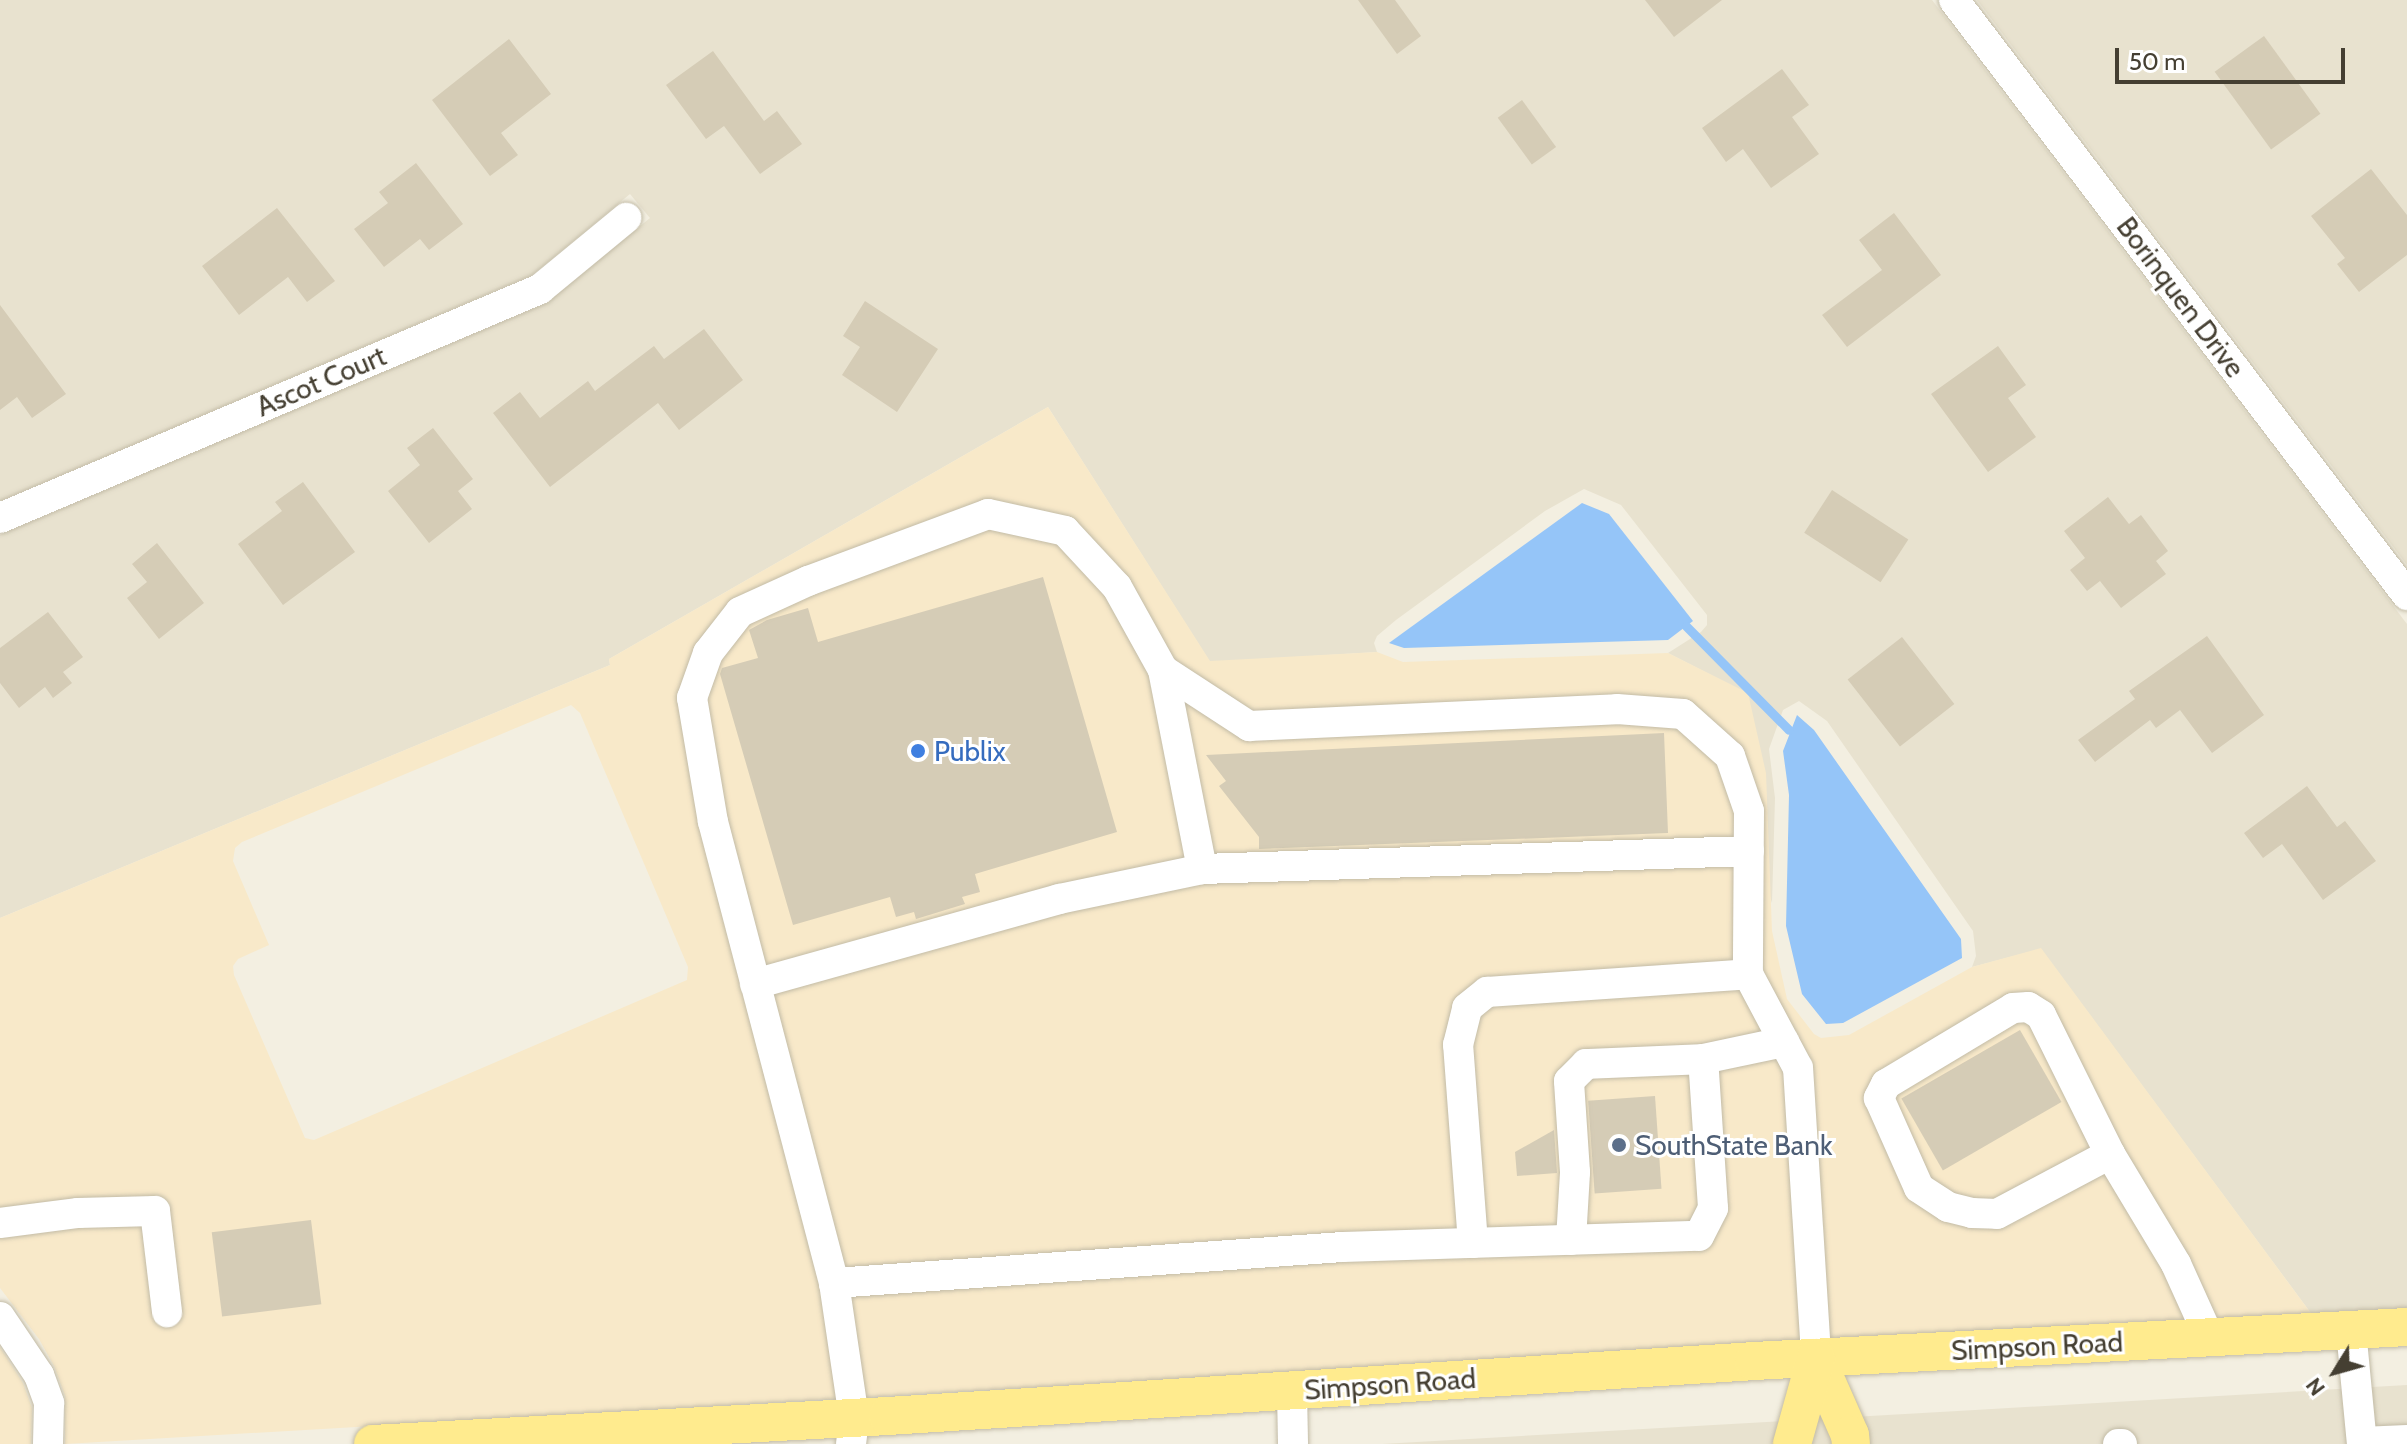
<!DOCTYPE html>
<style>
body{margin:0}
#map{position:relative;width:2407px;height:1444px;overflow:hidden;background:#f3efe1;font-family:Cabin,sans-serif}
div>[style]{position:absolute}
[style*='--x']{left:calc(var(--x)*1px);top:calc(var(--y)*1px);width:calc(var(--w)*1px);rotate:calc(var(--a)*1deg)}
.residential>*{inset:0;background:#e8e2cf}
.commercial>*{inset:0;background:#f8e9c9}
.water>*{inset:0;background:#95c5f8}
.stream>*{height:9px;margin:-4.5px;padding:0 4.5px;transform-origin:4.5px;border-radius:4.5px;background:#95c5f8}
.building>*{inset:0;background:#d5ccb6;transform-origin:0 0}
.roads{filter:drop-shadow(0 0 2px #c2bba6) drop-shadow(0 0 2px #c2bba6)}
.minor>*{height:30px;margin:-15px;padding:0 15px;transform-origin:15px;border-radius:15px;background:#fff}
.major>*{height:38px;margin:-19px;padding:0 19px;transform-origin:19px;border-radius:19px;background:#ffeb8e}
.dots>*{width:22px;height:22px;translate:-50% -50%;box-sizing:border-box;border:4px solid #fff;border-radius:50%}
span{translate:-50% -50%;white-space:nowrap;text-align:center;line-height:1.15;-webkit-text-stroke:6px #fff;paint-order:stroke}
.street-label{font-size:28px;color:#453f32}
.shop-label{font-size:28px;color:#366cbe}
.left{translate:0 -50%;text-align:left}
.service-label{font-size:28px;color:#4e5e75}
.north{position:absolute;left:2295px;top:1332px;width:80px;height:80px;-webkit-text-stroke:6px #fff;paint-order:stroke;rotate:233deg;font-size:22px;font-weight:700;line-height:32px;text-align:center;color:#453f32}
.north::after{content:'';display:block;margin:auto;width:28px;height:36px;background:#453f32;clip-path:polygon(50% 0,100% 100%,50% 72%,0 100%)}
.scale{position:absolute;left:2115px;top:48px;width:230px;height:36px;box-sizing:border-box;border:4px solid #453f32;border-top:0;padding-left:10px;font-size:24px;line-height:28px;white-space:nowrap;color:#453f32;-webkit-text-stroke:6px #fff;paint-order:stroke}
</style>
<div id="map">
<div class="residential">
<i style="clip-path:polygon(0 0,1932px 0,2407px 624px,2407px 1311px,2313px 1316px,2041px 949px,1972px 967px,1976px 956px,1973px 931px,1827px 721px,1799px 701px,1783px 710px,1769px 749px,1775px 798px,1772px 903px,1768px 890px,1748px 694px,1668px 653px,1701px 632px,1707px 625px,1707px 615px,1621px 505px,1584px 489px,1545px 511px,1396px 620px,1377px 636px,1374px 643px,1377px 652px,1210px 662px,1048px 407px,609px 659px,610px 665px,0 918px,0 535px,545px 304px,650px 218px,630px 194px,532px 275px,0 501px)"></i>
<i style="clip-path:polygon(1977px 0,2407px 0,2407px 565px)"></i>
<i style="clip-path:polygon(2407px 1385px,2407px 1444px,1382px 1444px,1975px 1410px)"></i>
</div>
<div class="commercial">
<i style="clip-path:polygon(evenodd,1048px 407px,1210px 661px,1377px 652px,1403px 662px,1668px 653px,1748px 693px,1766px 773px,1772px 931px,1787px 999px,1814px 1034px,1821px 1038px,1849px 1035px,1972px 967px,2041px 948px,2313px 1316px,1804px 1342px,65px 1444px,65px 1396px,54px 1366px,39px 1339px,0 1288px,0 918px,610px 665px,609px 659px,1048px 407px,571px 705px,580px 713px,688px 967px,687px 980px,314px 1140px,305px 1138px,234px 975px,233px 966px,238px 959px,269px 945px,233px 861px,235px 848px,242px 842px,571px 705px)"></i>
<i style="clip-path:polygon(0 1347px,23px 1383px,32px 1408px,31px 1444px,0 1444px)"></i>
</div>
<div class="water">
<i style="clip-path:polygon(1582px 503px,1609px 514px,1693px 621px,1668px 640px,1404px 648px,1389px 643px)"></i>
<i style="clip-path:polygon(1797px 715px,1814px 730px,1961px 939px,1962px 958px,1843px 1023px,1826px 1024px,1802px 994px,1786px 926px,1789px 795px,1783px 751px)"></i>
</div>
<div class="stream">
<i style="--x:1686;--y:626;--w:146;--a:45.3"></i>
</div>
<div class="building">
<i style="clip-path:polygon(1358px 0,1395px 0,1421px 36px,1397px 54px)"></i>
<i style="clip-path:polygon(1645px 0,1722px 0,1674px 37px)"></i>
<i style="left:2264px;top:36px;width:96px;height:61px;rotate:54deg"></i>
<i style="clip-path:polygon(509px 39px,551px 94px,501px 133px,518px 155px,490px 176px,432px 100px)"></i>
<i style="clip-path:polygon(713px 51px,764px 121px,777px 111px,802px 144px,760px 174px,724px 126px,706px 139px,666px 85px)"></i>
<i style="clip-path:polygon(1782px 69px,1809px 105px,1792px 117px,1819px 154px,1771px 188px,1743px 149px,1726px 162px,1702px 128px)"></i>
<i style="left:1522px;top:100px;width:58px;height:30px;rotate:54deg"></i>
<i style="clip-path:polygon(416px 163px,463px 224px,429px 250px,420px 239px,384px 267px,354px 229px,388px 203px,379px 192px)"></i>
<i style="clip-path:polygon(2371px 169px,2407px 215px,2407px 255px,2359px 292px,2337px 264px,2345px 258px,2311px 216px)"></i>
<i style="clip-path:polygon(277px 208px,335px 281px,307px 302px,288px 277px,239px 315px,202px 266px)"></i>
<i style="clip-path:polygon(1894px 213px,1941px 275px,1847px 347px,1822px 315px,1882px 270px,1859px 240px)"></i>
<i style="clip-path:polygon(865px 301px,938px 349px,897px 412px,842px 375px,860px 347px,843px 336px)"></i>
<i style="clip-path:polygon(0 305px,66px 394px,32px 418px,17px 397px,0 410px)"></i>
<i style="clip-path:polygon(704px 329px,743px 380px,679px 430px,658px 403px,550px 487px,493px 413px,520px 392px,540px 418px,588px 381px,595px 391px,654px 346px,664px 359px)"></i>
<i style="clip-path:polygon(1998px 346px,2026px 385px,2008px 398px,2036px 437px,1988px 472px,1931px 394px)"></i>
<i style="clip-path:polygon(433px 428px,473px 479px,458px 491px,472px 509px,429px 543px,388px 491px,420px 465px,407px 448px)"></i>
<i style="clip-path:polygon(303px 482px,355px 552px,283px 605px,238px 544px,282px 511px,275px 502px)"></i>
<i style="left:1832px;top:490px;width:91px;height:51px;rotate:33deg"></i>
<i style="clip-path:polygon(2108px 497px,2129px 524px,2141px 515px,2168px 551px,2156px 561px,2166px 574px,2121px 608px,2100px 581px,2087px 591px,2070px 570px,2085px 558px,2064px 531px)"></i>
<i style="clip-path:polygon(157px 543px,204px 603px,159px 639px,127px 598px,147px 582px,132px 564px)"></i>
<i style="clip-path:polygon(1043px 577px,1117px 832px,975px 874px,980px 892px,962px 897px,965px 904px,916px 919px,914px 912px,896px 917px,890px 897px,793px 925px,720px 674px,722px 668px,758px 658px,749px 630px,767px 620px,808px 608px,818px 642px)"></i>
<i style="clip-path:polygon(48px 612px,83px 657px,63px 672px,72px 683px,53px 698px,45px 687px,19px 708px,0 683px,0 648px)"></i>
<i style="clip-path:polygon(2207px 636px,2264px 715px,2212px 753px,2180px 710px,2156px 728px,2150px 720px,2095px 762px,2078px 740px,2135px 699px,2129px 691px)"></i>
<i style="left:1902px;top:637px;width:85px;height:69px;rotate:52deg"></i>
<i style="clip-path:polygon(1664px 733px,1668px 833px,1259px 849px,1259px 837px,1219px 786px,1226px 781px,1206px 755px)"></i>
<i style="clip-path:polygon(2307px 786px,2337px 827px,2345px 821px,2376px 861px,2323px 900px,2282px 844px,2263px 858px,2244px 833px)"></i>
<i style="left:2020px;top:1030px;width:83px;height:137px;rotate:60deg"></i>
<i style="left:1655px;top:1096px;width:93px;height:67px;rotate:86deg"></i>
<i style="clip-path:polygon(1554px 1130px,1557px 1173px,1517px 1176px,1515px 1152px)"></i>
<i style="left:311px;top:1220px;width:85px;height:100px;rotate:83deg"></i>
</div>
<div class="roads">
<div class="minor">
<i style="--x:1954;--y:0;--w:748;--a:52.72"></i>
<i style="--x:0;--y:518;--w:587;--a:-22.98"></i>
<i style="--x:540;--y:289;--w:112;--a:-39.5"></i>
<i style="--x:1163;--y:670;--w:203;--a:78.9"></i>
<i style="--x:755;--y:984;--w:316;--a:-15.6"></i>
<i style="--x:1059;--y:899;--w:146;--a:-11.8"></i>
<i style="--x:1202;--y:869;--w:547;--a:-1.88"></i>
<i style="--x:2110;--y:1154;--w:155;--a:-116.4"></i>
<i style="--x:2041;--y:1015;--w:15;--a:-148"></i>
<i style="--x:2028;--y:1007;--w:15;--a:176"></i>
<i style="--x:2013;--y:1008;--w:148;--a:149.1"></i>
<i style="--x:1886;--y:1084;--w:16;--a:117"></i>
<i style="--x:1879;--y:1098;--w:98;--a:66"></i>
<i style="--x:1919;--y:1188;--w:35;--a:33"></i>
<i style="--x:1948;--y:1207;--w:25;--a:14"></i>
<i style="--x:1972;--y:1213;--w:25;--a:2"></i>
<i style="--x:1997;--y:1214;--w:128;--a:-28"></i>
<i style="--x:2110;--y:1154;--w:128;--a:59"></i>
<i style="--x:2176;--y:1264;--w:80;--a:65.7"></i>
<i style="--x:0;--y:1223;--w:79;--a:-7.3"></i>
<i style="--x:78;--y:1213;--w:77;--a:-1.5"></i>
<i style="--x:155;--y:1211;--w:102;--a:83.2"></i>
<i style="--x:1571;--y:1240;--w:68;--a:-86.6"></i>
<i style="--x:1575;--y:1172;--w:91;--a:-93.8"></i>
<i style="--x:1569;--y:1081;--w:24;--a:-45"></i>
<i style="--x:1586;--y:1064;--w:117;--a:-2.4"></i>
<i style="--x:1473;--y:1243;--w:199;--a:-94.3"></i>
<i style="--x:1458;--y:1045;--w:38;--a:-76"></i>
<i style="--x:1467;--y:1008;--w:26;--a:-39"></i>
<i style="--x:1487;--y:992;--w:262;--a:-3.9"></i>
<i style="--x:834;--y:1283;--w:509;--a:-4.05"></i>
<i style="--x:1342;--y:1247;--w:357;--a:-1.8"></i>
<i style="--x:1699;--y:1236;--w:31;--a:-63"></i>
<i style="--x:1713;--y:1208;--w:149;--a:-93.8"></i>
<i style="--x:1703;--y:1059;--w:83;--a:-11.9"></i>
<i style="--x:0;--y:1317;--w:70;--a:56.1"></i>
<i style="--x:39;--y:1375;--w:30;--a:70"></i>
<i style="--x:49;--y:1403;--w:41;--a:91.4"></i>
<i style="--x:2351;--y:1330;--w:115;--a:84.5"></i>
<i style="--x:1292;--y:1391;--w:53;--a:88.9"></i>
<i style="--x:2362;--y:1442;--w:45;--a:-2.5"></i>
<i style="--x:851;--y:1444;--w:26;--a:-83"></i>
<i style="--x:854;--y:1418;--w:136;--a:-98.4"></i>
<i style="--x:834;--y:1283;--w:477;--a:-104.7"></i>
<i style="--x:713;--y:822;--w:126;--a:-99.6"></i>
<i style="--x:692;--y:698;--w:48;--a:-70.4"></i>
<i style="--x:708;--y:653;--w:52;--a:-52"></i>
<i style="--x:740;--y:612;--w:75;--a:-24.5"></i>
<i style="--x:808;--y:581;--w:192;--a:-20.4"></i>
<i style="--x:988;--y:514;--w:79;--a:12.4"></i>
<i style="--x:1065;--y:531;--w:76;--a:47.1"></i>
<i style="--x:1117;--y:587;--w:95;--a:61"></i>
<i style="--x:1163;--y:670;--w:103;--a:33.1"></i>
<i style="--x:1249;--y:726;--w:368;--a:-2.6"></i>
<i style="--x:1617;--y:709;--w:66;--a:4.3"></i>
<i style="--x:1683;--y:714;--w:63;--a:41.8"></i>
<i style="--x:1730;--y:756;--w:58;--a:70.9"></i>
<i style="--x:1749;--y:811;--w:163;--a:90.4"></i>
<i style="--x:1748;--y:974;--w:106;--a:62"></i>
<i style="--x:1798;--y:1068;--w:291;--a:86.4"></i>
<i style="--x:2118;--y:1444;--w:4;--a:0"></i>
</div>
<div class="major">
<i style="--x:1816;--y:1358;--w:84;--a:66.2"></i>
<i style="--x:1850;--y:1435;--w:9;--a:84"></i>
<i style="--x:373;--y:1444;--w:516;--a:-3.11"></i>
<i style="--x:888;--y:1416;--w:868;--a:-3.63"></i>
<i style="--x:1754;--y:1361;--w:654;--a:-2.98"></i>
<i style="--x:1792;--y:1444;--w:89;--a:-74.4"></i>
</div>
</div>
<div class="dots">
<i style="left:918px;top:751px;background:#3f7fe0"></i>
<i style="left:1619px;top:1145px;background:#5c6f8a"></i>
</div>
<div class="street-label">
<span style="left:2181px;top:297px;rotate:53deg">Borinquen Drive</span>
<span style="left:321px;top:381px;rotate:-23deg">Ascot Court</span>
<span style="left:2037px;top:1346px;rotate:-3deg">Simpson Road</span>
<span style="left:1390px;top:1384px;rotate:-4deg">Simpson Road</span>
</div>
<div class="shop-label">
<span class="left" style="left:934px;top:751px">Publix</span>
</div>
<div class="service-label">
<span class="left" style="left:1635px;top:1145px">SouthState Bank</span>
</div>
<div class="north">N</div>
<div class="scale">50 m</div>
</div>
